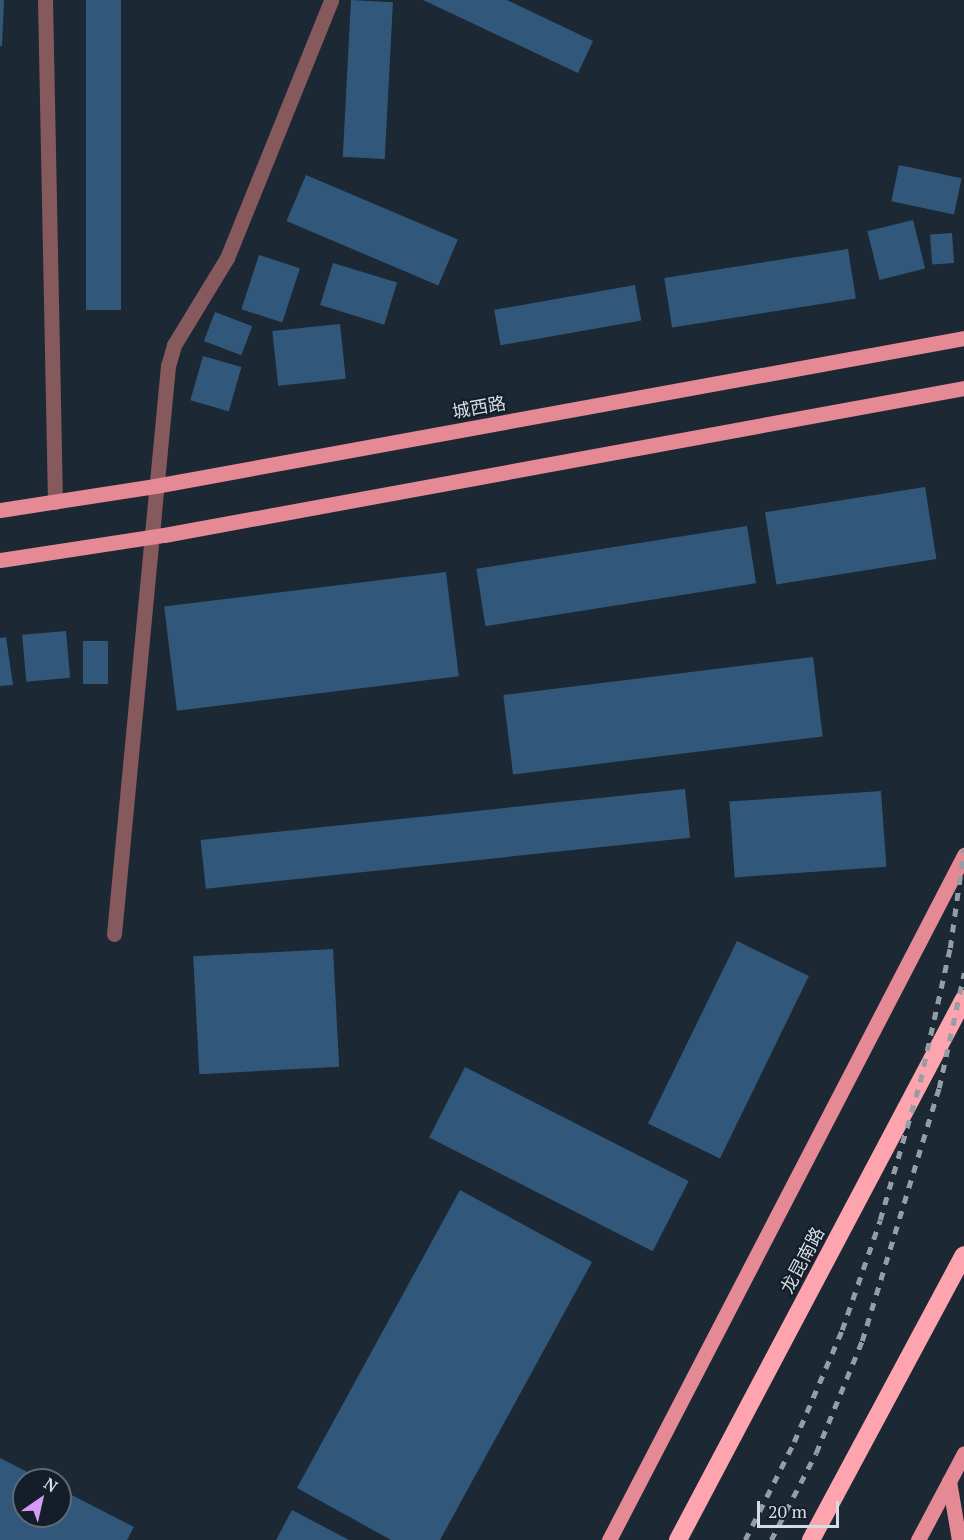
<!DOCTYPE html>
<meta charset="utf-8">
<style>
body{margin:0}
#map{position:relative;width:964px;height:1540px;overflow:hidden;background:#1c2833;font-family:"PT Serif","Noto Sans SC",serif}
div>[style]{position:absolute}
[style*='--x']{left:calc(var(--x)*1px);top:calc(var(--y)*1px);width:calc(var(--w)*1px);rotate:calc(var(--a)*1deg)}
.building>*{inset:0;background:#31587b;transform-origin:0 0}
.minor>*{height:15px;margin:-7.5px;padding:0 7.5px;transform-origin:7.5px;border-radius:7.5px;background:#86595d}
.major>*{height:15px;margin:-7.5px;padding:0 7.5px;transform-origin:7.5px;border-radius:7.5px;background:#e58994}
.highway>*{height:18px;margin:-9px;padding:0 9px;transform-origin:9px;border-radius:9px;background:#fda4ae}
.rail>*{height:4.5px;margin-top:-2.25px;transform-origin:0;background:repeating-linear-gradient(90deg,#959da6 0 8px,transparent 0 16px)}
span{translate:-50% -50%;white-space:nowrap;text-align:center;line-height:1.15;-webkit-text-stroke:4.5px #131e29;paint-order:stroke}
.street-label{font-size:18px;color:#d5dce4}
.north{position:absolute;left:12px;top:1468px;width:60px;height:60px;box-sizing:border-box;background:#131e29;border:2px solid #616a74;border-radius:50%;rotate:34deg;font-size:16px;font-weight:700;line-height:24px;text-align:center;color:#d5dce4}
.north::after{content:'';display:block;margin:auto;width:21px;height:27px;background:#d89af8;clip-path:polygon(50% 0,100% 100%,50% 72%,0 100%)}
.scale{position:absolute;left:757px;top:1501px;width:82px;height:27px;box-sizing:border-box;border:3px solid #d5dce4;border-top:0;padding-left:8px;font-size:18px;line-height:21px;white-space:nowrap;color:#d5dce4;-webkit-text-stroke:4px #131e29;paint-order:stroke}
</style>
<div id="map">
<div class="building">
<i style="clip-path:polygon(0 0,4px 0,2px 46px,0 46px)"></i>
<i style="left:86px;top:0;width:35px;height:310px"></i>
<i style="left:351px;top:0;width:42px;height:157px;rotate:3deg"></i>
<i style="clip-path:polygon(423px 0,507px 0,593px 41px,578px 73px)"></i>
<i style="left:899px;top:165px;width:64px;height:37px;rotate:12deg"></i>
<i style="left:306px;top:175px;width:165px;height:50px;rotate:23deg"></i>
<i style="left:913px;top:220px;width:50px;height:47px;rotate:76deg"></i>
<i style="left:952px;top:233px;width:30px;height:22px;rotate:86deg"></i>
<i style="left:848px;top:249px;width:50px;height:186px;rotate:81deg"></i>
<i style="left:259px;top:255px;width:43px;height:57px;rotate:18deg"></i>
<i style="left:333px;top:263px;width:67px;height:44px;rotate:17deg"></i>
<i style="left:635px;top:285px;width:36px;height:143px;rotate:80deg"></i>
<i style="left:215px;top:312px;width:40px;height:31px;rotate:21deg"></i>
<i style="left:340px;top:324px;width:55px;height:68px;rotate:84deg"></i>
<i style="left:203px;top:356px;width:40px;height:46px;rotate:16deg"></i>
<i style="left:925px;top:487px;width:73px;height:162px;rotate:81deg"></i>
<i style="left:747px;top:526px;width:58px;height:274px;rotate:81deg"></i>
<i style="left:446px;top:572px;width:105px;height:284px;rotate:83deg"></i>
<i style="left:66px;top:631px;width:47px;height:44px;rotate:85deg"></i>
<i style="clip-path:polygon(6px 637px,13px 685px,0 686px,0 638px)"></i>
<i style="left:83px;top:641px;width:25px;height:43px"></i>
<i style="left:813px;top:657px;width:80px;height:312px;rotate:83deg"></i>
<i style="left:685px;top:789px;width:49px;height:487px;rotate:84deg"></i>
<i style="left:881px;top:791px;width:76px;height:152px;rotate:86deg"></i>
<i style="left:737px;top:941px;width:80px;height:203px;rotate:26deg"></i>
<i style="left:333px;top:949px;width:118px;height:140px;rotate:87deg"></i>
<i style="left:465px;top:1067px;width:251px;height:79px;rotate:27deg"></i>
<i style="clip-path:polygon(460px 1190px,592px 1262px,440px 1540px,391px 1540px,297px 1488px)"></i>
<i style="clip-path:polygon(0 1458px,43px 1480px,24px 1480px,24px 1516px,60px 1516px,60px 1489px,134px 1527px,127px 1540px,0 1540px)"></i>
<i style="clip-path:polygon(292px 1510px,349px 1540px,276px 1540px)"></i>
</div>
<div class="minor">
<i style="--x:45;--y:0;--w:502;--a:88.86"></i>
<i style="--x:114;--y:934;--w:571;--a:-84.57"></i>
<i style="--x:168;--y:366;--w:22;--a:-74"></i>
<i style="--x:174;--y:345;--w:102;--a:-58.7"></i>
<i style="--x:227;--y:258;--w:278;--a:-68"></i>
</div>
<div class="major">
<i style="--x:0;--y:510;--w:157;--a:-8.8"></i>
<i style="--x:155;--y:486;--w:822;--a:-10.37"></i>
<i style="--x:0;--y:560;--w:166;--a:-8.7"></i>
<i style="--x:164;--y:535;--w:813;--a:-10.41"></i>
<i style="--x:949;--y:1481;--w:60;--a:80.4"></i>
<i style="--x:609;--y:1540;--w:772;--a:-62.6"></i>
<i style="--x:918;--y:1540;--w:98;--a:-62.1"></i>
</div>
<div class="highway">
<i style="--x:678;--y:1540;--w:612;--a:-62.14"></i>
<i style="--x:811;--y:1540;--w:323;--a:-61.8"></i>
</div>
<div class="rail">
<i style="--x:745;--y:1540;--w:110;--a:-63.4"></i>
<i style="--x:794;--y:1442;--w:122;--a:-66.8"></i>
<i style="--x:842;--y:1330;--w:116;--a:-70.9"></i>
<i style="--x:880;--y:1220;--w:144;--a:-73.8"></i>
<i style="--x:920;--y:1082;--w:137;--a:-77.4"></i>
<i style="--x:950;--y:948;--w:100;--a:-82"></i>
<i style="--x:771;--y:1540;--w:98;--a:-62.7"></i>
<i style="--x:816;--y:1453;--w:121;--a:-67.7"></i>
<i style="--x:862;--y:1341;--w:264;--a:-73.1"></i>
<i style="--x:939;--y:1088;--w:118;--a:-77.7"></i>
</div>
<div class="street-label">
<span style="left:479px;top:407px;rotate:-10deg">城西路</span>
<span style="left:802px;top:1260px;rotate:-62deg">龙昆南路</span>
</div>
<div class="north">N</div>
<div class="scale">20 m</div>
</div>
